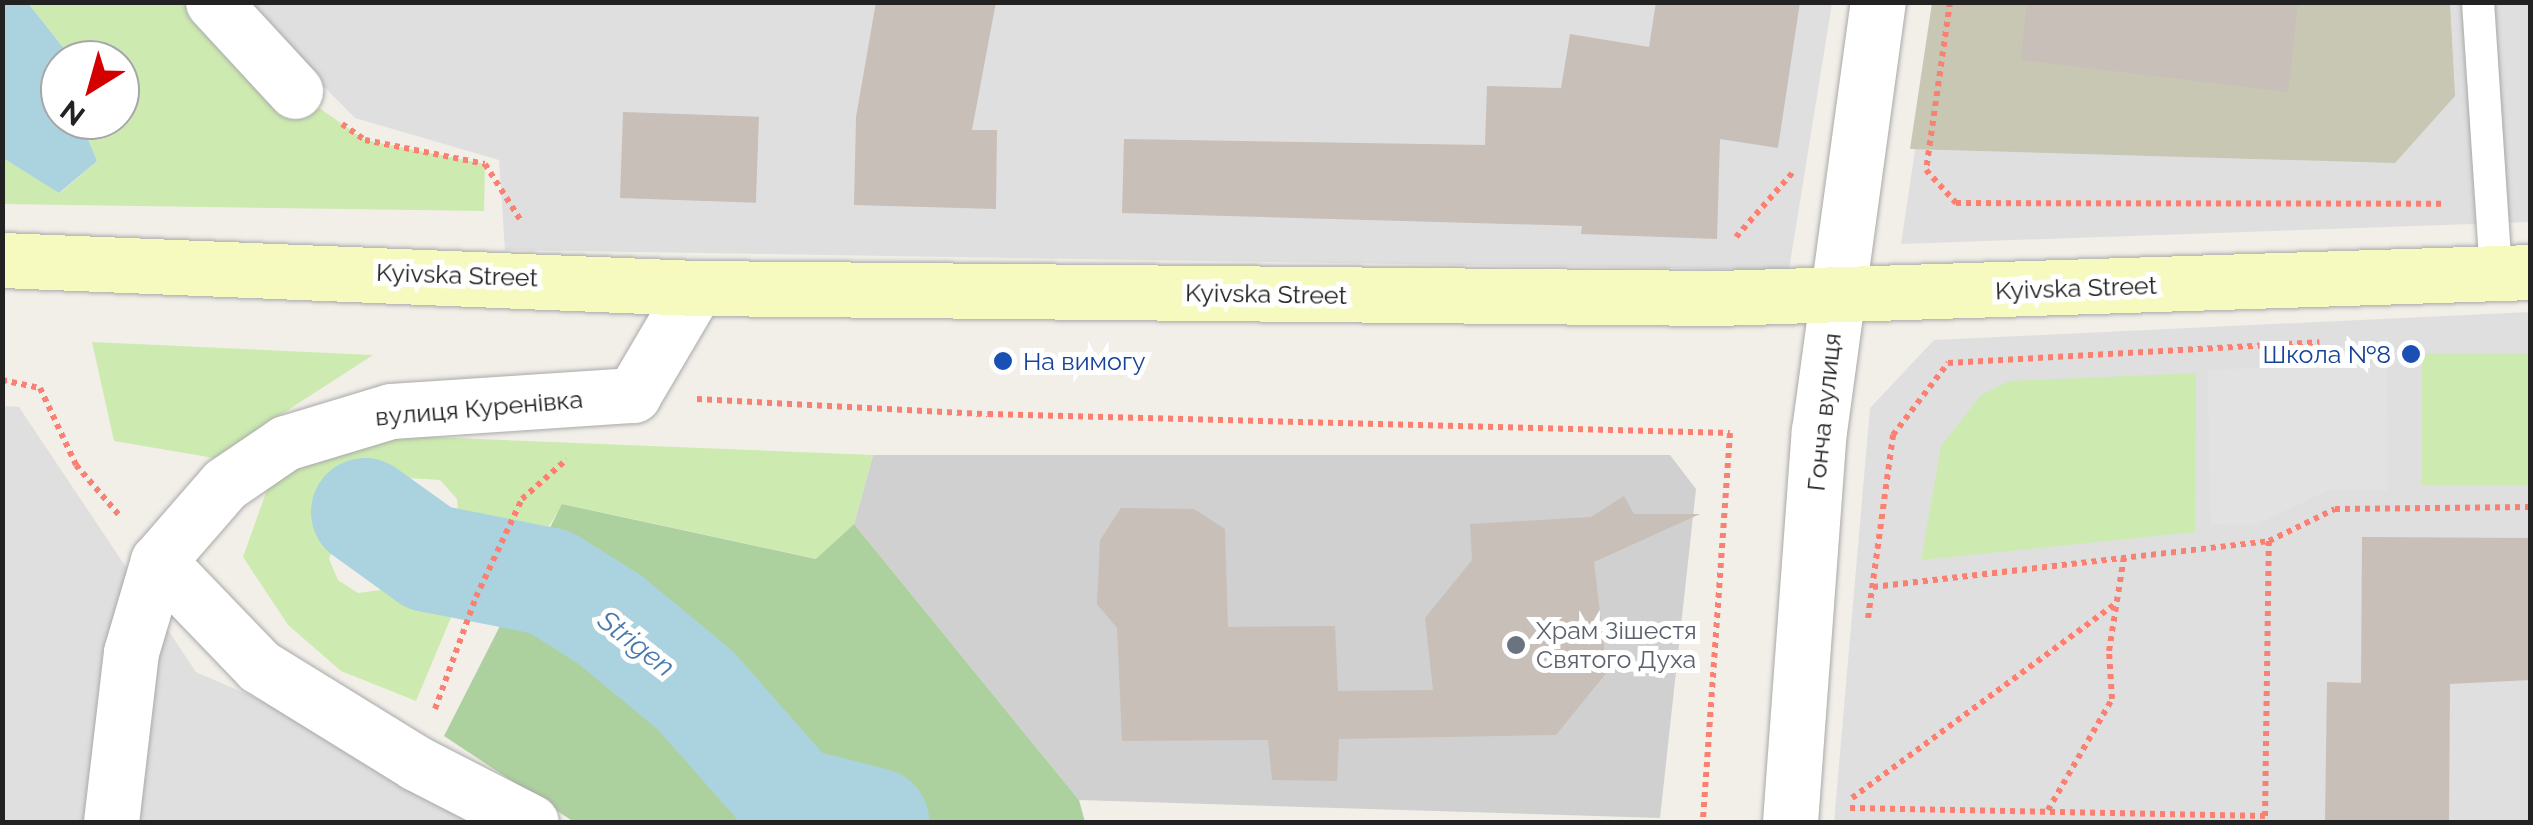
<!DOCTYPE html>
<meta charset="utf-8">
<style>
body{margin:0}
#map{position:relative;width:2533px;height:825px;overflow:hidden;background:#f2efe9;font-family:Raleway,sans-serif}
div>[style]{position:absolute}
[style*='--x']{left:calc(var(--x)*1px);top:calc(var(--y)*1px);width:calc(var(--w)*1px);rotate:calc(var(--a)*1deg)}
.residential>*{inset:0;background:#e0dfdf}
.religious>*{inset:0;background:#d0d0d0}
.construction>*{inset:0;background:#c7c7b4}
.grass>*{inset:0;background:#cdebb0;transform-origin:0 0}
.forest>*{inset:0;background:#add19e}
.parking>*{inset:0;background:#e2e2e2}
.water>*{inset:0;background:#aad3df}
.river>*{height:108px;margin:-54px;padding:0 54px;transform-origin:54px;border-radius:54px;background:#aad3df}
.building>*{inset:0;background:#c7bfb8;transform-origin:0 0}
.path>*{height:6px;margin-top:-3px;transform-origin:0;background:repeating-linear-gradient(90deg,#fa8072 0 5px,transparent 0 10px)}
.roads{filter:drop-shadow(0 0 2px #a9a9a9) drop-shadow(0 0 2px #a9a9a9)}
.service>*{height:32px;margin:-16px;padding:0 16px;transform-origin:16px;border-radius:16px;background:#fff}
.minor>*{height:55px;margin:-27.5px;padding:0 27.5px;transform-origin:27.5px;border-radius:27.5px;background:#fff}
.tertiary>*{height:55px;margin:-27.5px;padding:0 27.5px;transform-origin:27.5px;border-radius:27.5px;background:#fff}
.secondary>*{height:55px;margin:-27.5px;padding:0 27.5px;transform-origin:27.5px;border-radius:27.5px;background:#f7fabf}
.dots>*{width:28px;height:28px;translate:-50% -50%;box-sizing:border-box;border:5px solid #fff;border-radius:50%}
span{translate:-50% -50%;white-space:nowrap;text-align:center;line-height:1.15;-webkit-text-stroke:10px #fff;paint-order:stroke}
.street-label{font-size:25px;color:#222}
.transit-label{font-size:25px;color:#164399}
.right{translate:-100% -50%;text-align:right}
.left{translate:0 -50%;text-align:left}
.worship-label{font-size:25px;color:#5b616d}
.water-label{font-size:28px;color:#4a7aab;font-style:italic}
.frame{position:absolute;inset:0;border:5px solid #222;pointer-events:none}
.north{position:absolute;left:40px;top:40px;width:100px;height:100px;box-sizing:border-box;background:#fff;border:2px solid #a7a7a7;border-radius:50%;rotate:217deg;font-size:28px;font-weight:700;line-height:40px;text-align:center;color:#222}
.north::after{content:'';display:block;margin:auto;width:35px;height:45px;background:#d40000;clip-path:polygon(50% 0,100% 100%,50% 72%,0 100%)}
</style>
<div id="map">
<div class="residential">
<i style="clip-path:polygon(241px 3px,1832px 3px,1789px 270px,505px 250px,499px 160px,355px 118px)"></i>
<i style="clip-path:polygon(1937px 3px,2530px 3px,2530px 222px,1901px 244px)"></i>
<i style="clip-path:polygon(2530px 312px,2530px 822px,1834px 822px,1870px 408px,1934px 340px)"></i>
<i style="clip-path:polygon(3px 406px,19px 407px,196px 672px,541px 822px,3px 822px)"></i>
</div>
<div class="religious">
<i style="clip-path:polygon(873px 455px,1670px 455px,1696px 489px,1660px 818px,1079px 800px,854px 524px)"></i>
</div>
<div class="construction">
<i style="clip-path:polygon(1932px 3px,2450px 3px,2455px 96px,2395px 163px,1910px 149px)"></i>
</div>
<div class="grass">
<i style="clip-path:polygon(28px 3px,213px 3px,295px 91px,365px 140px,485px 164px,484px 211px,3px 204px,3px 158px,60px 193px,97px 161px,80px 120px,120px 120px,120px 60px,73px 60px)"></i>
<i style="clip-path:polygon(92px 342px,373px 355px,214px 458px,114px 441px)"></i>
<i style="left:2530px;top:353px;width:132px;height:108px;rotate:90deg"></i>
<i style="clip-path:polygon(2196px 373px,2195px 532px,1921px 560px,1941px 446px,1981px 395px,2009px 381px)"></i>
<i style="clip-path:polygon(356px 434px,873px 455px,854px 524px,817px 559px,563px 504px,518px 575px,447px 545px,459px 526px,457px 499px,440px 480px,408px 478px,338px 534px,329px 559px,338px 580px,358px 593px,388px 589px,416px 568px,460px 596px,416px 701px,341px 671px,288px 625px,243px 557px,274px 470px)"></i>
</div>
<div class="forest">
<i style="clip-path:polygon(562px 504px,816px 559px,854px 524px,1079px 800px,1085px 822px,574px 822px,444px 736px)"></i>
</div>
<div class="parking">
<i style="clip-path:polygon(2387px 363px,2388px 490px,2329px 490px,2255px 525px,2210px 524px,2208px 370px)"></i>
</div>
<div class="water">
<i style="clip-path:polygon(3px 2px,28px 3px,73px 60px,60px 60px,60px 120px,80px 120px,97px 161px,59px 193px,3px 158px)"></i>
</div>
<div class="river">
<i style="--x:365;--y:512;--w:79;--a:35.7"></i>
<i style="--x:429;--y:558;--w:123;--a:11.2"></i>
<i style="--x:550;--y:582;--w:70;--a:32.1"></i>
<i style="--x:609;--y:619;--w:112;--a:39.5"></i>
<i style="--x:695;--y:690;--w:148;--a:48.6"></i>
<i style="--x:793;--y:801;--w:85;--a:14.4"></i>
</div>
<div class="building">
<i style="clip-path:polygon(876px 2px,996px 2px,972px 130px,997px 130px,996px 209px,854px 205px,856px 117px)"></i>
<i style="clip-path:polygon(1656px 2px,1800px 2px,1778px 148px,1720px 139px,1717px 239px,1581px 234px,1582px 226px,1122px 213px,1124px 139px,1485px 145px,1487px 86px,1561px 88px,1570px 34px,1649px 47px)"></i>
<i style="clip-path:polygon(2027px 2px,2298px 2px,2288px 92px,2021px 60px)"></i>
<i style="left:623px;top:112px;width:136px;height:86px;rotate:2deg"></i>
<i style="clip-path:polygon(1624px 496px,1634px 514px,1700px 514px,1594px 562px,1607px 672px,1556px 735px,1339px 739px,1337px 781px,1272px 780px,1268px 740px,1122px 741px,1117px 628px,1097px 604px,1100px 540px,1121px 508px,1194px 509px,1225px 529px,1228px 627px,1335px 626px,1338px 691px,1433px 690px,1425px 618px,1472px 560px,1470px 524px,1591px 517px)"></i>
<i style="clip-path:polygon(2362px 537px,2530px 538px,2530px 680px,2450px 684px,2449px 822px,2325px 822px,2327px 682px,2361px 683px)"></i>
</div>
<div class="path">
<i style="--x:1950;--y:2;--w:170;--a:98.1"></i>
<i style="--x:1926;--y:170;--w:45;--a:47.7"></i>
<i style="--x:1956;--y:203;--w:488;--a:0.1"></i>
<i style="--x:342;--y:124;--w:28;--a:35"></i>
<i style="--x:365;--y:140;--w:122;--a:11.3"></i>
<i style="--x:485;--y:164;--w:67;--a:57.7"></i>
<i style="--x:1736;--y:237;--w:88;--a:-48.7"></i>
<i style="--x:2;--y:380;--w:39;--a:12"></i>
<i style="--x:40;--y:388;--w:85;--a:64.9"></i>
<i style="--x:76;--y:465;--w:66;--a:49.3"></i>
<i style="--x:697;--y:399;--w:291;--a:3"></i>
<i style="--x:988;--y:414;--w:742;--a:1.47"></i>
<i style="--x:1730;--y:433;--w:390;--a:94"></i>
<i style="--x:1873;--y:587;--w:399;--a:-6.6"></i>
<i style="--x:2269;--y:541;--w:73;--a:-25.9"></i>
<i style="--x:2335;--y:509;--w:195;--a:-0.6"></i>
<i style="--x:1868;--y:618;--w:185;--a:-82.2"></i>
<i style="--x:1893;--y:435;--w:91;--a:-52.6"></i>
<i style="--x:1948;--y:363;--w:372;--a:-3.2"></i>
<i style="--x:435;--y:709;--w:119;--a:-69.9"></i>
<i style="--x:476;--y:597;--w:108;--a:-64.9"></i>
<i style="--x:522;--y:499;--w:60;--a:-41.6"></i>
<i style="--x:1852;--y:798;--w:330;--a:-36.4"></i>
<i style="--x:1850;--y:808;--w:415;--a:1.1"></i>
<i style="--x:2265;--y:816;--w:275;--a:-89.2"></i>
<i style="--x:2048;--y:810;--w:128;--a:-60"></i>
<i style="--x:2112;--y:699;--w:48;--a:-93.6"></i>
<i style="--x:2109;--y:651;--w:96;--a:-81"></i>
</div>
<div class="roads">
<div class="service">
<i style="--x:2478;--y:2;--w:273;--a:86.2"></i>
</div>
<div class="minor">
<i style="--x:213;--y:2;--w:121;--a:47.3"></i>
<i style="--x:158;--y:561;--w:146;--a:46.1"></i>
<i style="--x:259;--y:666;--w:185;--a:31.7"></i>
<i style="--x:416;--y:763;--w:129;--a:27.2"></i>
<i style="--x:111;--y:822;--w:171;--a:-83.3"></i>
<i style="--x:131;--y:652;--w:95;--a:-73.5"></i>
<i style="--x:158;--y:561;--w:102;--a:-49"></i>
<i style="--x:225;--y:484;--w:73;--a:-34.3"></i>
<i style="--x:285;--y:443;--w:111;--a:-16.8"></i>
<i style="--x:391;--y:411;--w:243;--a:-3.8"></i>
<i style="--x:633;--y:395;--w:124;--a:-59.5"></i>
</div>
<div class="tertiary">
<i style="--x:1790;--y:822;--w:392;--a:-85.8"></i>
<i style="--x:1819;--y:431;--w:433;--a:-82.2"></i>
</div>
<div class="secondary">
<i style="--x:2;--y:260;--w:695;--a:2.31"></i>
<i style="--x:696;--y:288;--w:1022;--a:0.56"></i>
<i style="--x:1718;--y:298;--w:812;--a:-1.83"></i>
</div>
</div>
<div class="dots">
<i style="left:2411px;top:354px;background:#1a4fb4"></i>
<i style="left:1003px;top:361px;background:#1a4fb4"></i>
<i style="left:1516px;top:645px;background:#6b7280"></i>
</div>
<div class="street-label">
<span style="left:457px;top:275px;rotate:2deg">Kyivska Street</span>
<span style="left:2076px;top:288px;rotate:-2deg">Kyivska Street</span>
<span style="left:1266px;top:294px;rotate:1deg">Kyivska Street</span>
<span style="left:479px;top:408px;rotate:-5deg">вулиця Куренівка</span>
<span style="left:1824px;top:412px;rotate:-84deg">Гонча вулиця</span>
</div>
<div class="transit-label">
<span class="right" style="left:2391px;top:354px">Школа №8</span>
<span class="left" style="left:1023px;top:361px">На вимогу</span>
</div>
<div class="worship-label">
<span class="left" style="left:1536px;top:645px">Храм Зішестя<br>Святого Духа</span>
</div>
<div class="water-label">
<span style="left:636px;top:644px;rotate:38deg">Strigen</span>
</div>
<div class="frame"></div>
<div class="north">N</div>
</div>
